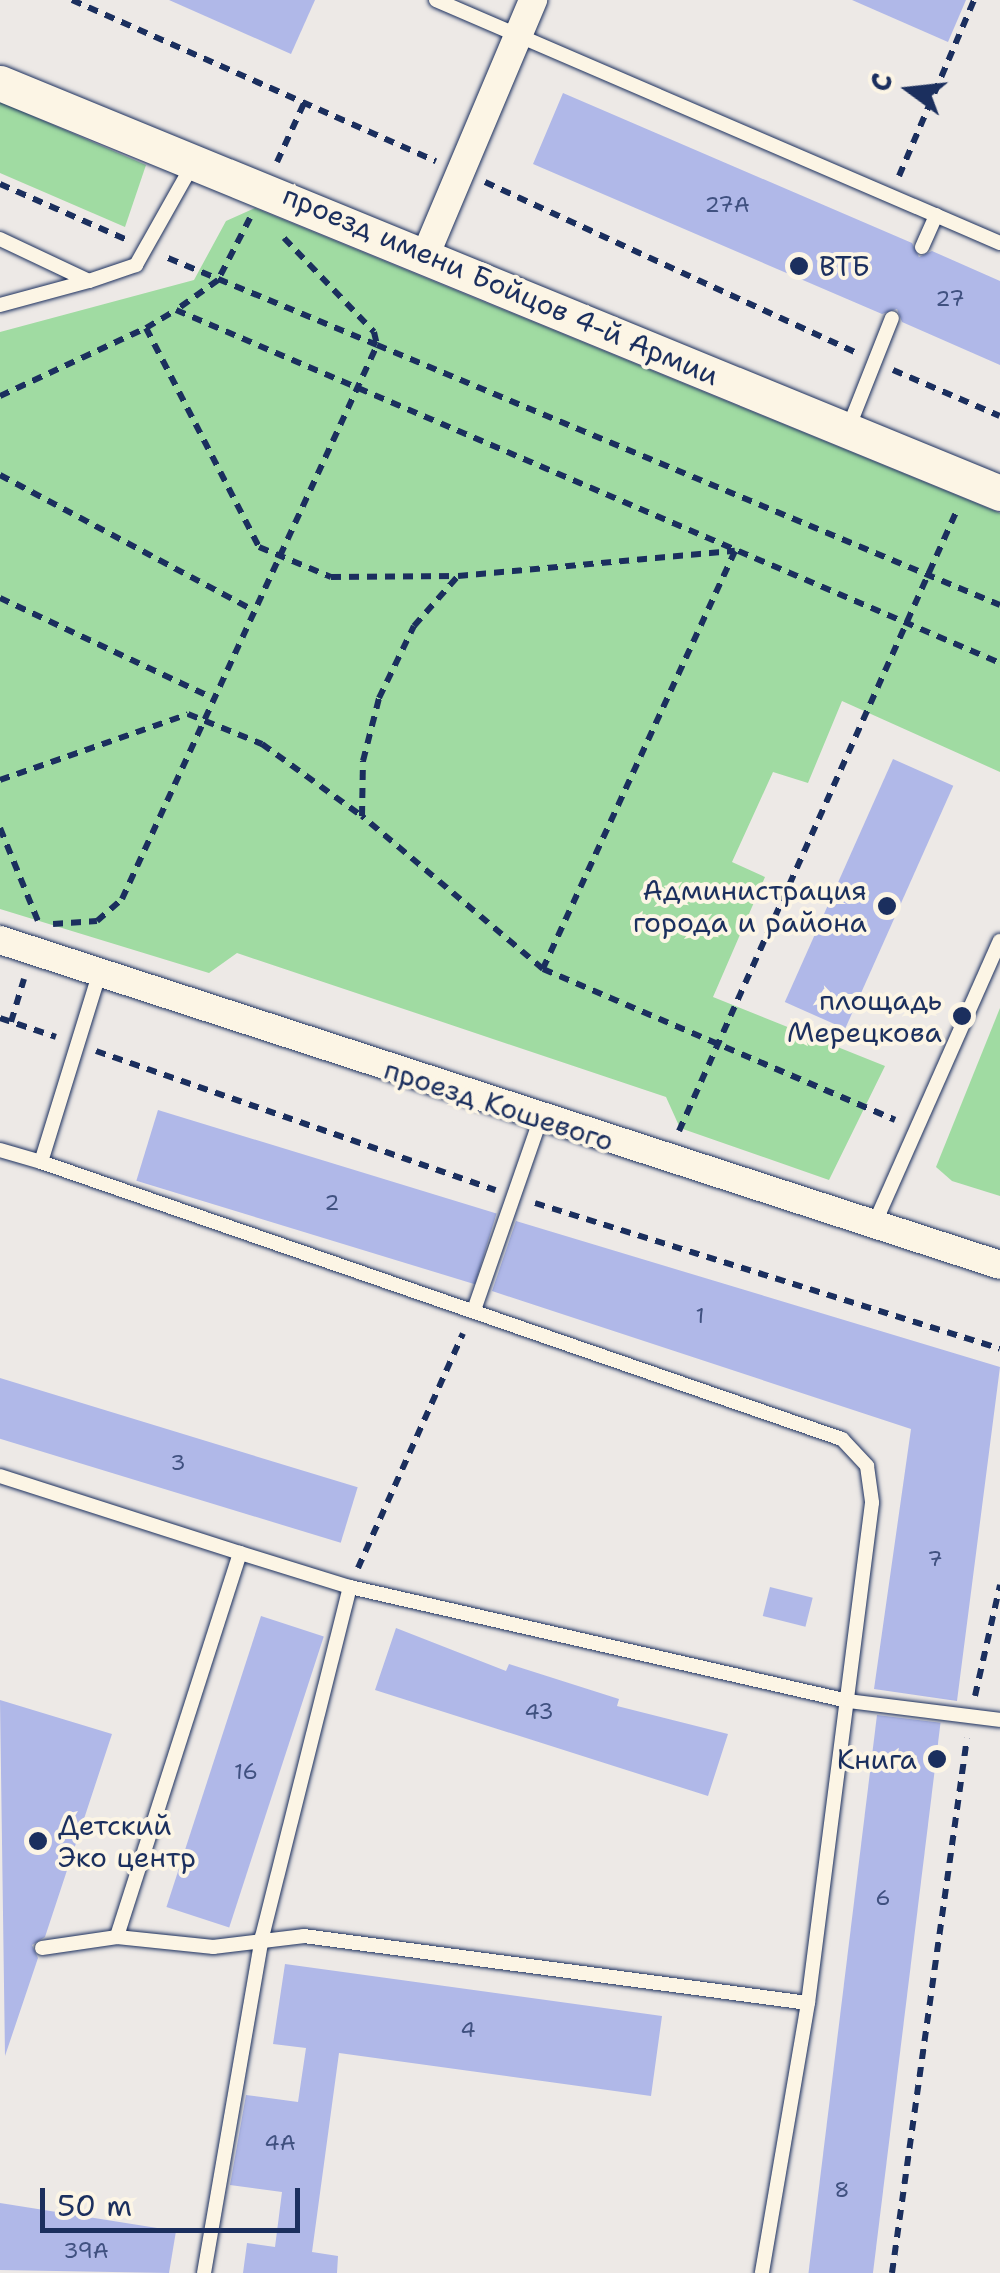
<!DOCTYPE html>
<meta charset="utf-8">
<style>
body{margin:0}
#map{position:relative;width:1000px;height:2273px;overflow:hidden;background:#ede9e6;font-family:"Shantell Sans",sans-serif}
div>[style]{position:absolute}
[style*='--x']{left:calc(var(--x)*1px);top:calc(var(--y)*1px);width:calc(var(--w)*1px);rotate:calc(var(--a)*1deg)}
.green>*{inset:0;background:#a0dba2}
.building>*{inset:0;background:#b0b8e8;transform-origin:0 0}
.path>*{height:6px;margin-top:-3px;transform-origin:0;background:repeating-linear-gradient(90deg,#1b2f5e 0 10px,transparent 0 18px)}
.roads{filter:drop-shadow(0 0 2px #1b2f5e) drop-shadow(0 0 2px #1b2f5e)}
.service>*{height:14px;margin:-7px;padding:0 7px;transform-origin:7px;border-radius:7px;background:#fcf5e5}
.minor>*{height:28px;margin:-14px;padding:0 14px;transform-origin:14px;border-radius:14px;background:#fcf5e5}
.tertiary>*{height:35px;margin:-17.5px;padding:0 17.5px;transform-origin:17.5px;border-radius:17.5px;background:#fcf5e5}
.dots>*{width:28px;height:28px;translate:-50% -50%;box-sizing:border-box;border:5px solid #fcf5e5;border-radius:50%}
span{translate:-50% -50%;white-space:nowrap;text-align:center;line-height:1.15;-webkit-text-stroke:8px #fcf5e5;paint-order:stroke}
.number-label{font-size:22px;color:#405180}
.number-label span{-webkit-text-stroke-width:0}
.poi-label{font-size:28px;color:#1b2f5e}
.left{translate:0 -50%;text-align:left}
.right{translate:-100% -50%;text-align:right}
.street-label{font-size:28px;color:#1b2f5e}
.north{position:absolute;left:860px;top:40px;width:100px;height:100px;-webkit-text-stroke:8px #fcf5e5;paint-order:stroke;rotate:285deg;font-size:28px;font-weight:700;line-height:40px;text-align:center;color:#1b2f5e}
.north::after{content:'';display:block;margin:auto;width:35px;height:45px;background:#1b2f5e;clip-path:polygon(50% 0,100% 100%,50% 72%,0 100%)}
.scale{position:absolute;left:40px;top:2188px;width:260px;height:45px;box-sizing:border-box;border:5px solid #1b2f5e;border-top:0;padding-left:12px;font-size:30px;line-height:35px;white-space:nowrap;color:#1b2f5e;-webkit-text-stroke:8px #fcf5e5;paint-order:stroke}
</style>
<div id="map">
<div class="green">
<i style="clip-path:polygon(0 102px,146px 165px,125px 227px,0 173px)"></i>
<i style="clip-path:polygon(255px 208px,1000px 513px,1000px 772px,842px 701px,808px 783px,773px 772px,732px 862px,765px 877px,713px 997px,885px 1066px,829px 1180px,680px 1128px,666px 1097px,237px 953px,209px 973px,0 909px,0 332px,194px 280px,226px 221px)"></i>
<i style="clip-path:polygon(1000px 1008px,1000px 1196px,952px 1181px,936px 1167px)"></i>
</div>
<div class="building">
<i style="clip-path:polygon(169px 0,315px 0,291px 54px)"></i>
<i style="clip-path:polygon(852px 0,966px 0,948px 42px)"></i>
<i style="clip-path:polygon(563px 93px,912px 243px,919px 257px,932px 251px,1000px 281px,1000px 365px,902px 322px,897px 309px,882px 314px,533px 164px)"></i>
<i style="left:893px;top:759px;width:66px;height:266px;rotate:24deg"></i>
<i style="left:158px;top:1110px;width:354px;height:74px;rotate:17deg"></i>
<i style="clip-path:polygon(516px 1221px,1000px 1367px,957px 1701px,874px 1689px,911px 1429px,492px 1291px)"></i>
<i style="left:0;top:1378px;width:374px;height:58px;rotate:17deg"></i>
<i style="left:770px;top:1587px;width:44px;height:30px;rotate:14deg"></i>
<i style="left:261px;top:1616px;width:66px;height:306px;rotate:18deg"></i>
<i style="clip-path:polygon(396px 1628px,506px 1671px,509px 1664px,619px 1699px,617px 1706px,728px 1734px,708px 1796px,375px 1690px)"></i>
<i style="clip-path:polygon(0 1700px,112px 1734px,45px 1937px,32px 1945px,38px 1958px,5px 2056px)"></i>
<i style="left:877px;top:1715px;width:64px;height:564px;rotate:7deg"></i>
<i style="clip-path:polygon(285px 1964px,662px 2016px,651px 2096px,339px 2053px,312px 2252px,338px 2256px,337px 2273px,243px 2273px,247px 2243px,275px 2247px,282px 2192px,230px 2185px,246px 2095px,298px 2102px,306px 2048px,273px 2044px)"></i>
<i style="clip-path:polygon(0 2203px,176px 2231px,169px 2273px,0 2270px)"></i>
</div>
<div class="path">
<i style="--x:72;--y:0;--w:398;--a:23.9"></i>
<i style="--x:277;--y:162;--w:65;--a:-65.4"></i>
<i style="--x:899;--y:176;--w:191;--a:-66.9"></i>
<i style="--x:485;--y:182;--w:407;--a:24.7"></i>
<i style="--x:0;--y:184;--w:139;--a:23.8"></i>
<i style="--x:250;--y:218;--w:70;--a:117.3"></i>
<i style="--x:218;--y:280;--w:52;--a:144.5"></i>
<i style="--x:176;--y:310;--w:896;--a:23.19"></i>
<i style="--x:284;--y:238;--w:130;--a:46.2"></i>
<i style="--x:374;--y:332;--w:13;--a:77"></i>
<i style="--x:377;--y:345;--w:675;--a:22.65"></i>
<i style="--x:146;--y:328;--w:35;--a:-31"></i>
<i style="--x:893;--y:370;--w:116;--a:23.3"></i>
<i style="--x:0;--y:396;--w:161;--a:-25"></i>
<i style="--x:146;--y:328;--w:246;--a:62.7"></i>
<i style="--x:259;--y:547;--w:78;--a:22.6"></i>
<i style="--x:331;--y:577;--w:126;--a:-0.5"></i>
<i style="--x:0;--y:475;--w:287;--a:28.1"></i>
<i style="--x:735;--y:551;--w:460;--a:114.7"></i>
<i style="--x:543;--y:969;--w:237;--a:-139.8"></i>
<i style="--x:362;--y:816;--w:55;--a:-89"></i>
<i style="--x:363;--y:761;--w:65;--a:-75.7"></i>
<i style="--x:379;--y:698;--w:80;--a:-64.1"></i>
<i style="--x:414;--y:626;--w:67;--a:-48.7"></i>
<i style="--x:458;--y:576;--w:278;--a:-5.2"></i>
<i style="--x:0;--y:598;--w:238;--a:25.2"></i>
<i style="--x:0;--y:780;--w:199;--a:-19.3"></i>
<i style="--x:188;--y:714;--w:80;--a:22.1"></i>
<i style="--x:262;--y:744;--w:123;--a:35.8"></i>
<i style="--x:0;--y:828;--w:100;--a:67.8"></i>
<i style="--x:53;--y:924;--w:44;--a:-3.9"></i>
<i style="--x:97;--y:921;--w:33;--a:-41"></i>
<i style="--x:122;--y:899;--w:610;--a:-65.28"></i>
<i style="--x:377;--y:345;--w:229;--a:-157.4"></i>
<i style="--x:543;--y:969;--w:383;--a:23.2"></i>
<i style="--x:0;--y:1018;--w:59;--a:18.7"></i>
<i style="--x:11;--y:1022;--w:45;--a:-73.2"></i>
<i style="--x:96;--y:1051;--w:423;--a:19.2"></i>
<i style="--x:679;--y:1131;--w:683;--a:-65.88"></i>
<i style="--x:535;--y:1203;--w:487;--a:17.4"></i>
<i style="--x:358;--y:1568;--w:257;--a:-65.9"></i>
<i style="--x:975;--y:1696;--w:114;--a:-77.3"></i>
<i style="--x:892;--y:2273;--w:540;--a:-82.02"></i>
</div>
<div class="roads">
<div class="service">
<i style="--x:436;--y:0;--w:614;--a:23.31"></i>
<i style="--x:0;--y:239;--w:98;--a:25.3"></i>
<i style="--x:89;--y:281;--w:50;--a:-18.8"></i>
<i style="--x:136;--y:265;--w:116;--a:-60.6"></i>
<i style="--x:922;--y:247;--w:35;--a:-66"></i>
<i style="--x:0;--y:305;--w:92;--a:-15.1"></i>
<i style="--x:848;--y:429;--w:119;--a:-68.4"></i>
<i style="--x:0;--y:1150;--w:43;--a:16.3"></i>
<i style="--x:41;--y:1162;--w:200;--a:-72.8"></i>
<i style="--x:41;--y:1162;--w:848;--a:19.08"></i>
<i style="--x:842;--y:1439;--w:37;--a:47"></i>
<i style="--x:867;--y:1466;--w:37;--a:82"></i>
<i style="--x:872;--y:1503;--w:504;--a:97.29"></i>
<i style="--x:873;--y:1227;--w:313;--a:-66.1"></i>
<i style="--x:474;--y:1310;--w:200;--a:-70.8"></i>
<i style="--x:0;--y:1476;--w:252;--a:17.8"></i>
<i style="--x:240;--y:1553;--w:403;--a:107.8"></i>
<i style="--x:240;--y:1553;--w:115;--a:17.2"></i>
<i style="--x:350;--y:1587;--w:511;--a:12.89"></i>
<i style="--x:848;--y:1701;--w:153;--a:7.1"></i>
<i style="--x:42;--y:1948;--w:76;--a:-8.3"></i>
<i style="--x:117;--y:1937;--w:97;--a:5.9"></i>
<i style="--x:213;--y:1947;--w:92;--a:-6.9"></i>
<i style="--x:304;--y:1936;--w:508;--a:7.57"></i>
<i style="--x:808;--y:2003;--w:274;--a:99.7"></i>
<i style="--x:204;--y:2273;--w:341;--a:-80.2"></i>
<i style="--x:262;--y:1937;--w:361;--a:-75.9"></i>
</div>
<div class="minor">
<i style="--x:425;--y:256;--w:278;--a:-67.1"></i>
<i style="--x:0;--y:940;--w:1051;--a:18"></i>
</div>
<div class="tertiary">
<i style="--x:0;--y:83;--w:1081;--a:22.29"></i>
</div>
</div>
<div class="dots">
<i style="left:799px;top:266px;background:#1b2f5e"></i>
<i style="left:887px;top:906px;background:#1b2f5e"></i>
<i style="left:962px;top:1016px;background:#1b2f5e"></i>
<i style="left:937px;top:1759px;background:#1b2f5e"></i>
<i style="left:38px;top:1841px;background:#1b2f5e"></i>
</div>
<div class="number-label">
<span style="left:727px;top:205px">27А</span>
<span style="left:950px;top:299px">27</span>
<span style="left:332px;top:1203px">2</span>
<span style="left:700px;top:1316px">1</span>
<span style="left:178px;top:1463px">3</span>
<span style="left:935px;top:1559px">7</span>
<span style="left:539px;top:1712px">43</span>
<span style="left:246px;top:1772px">16</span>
<span style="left:883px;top:1898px">6</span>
<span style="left:468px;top:2030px">4</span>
<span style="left:280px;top:2143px">4А</span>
<span style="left:842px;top:2190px">8</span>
<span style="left:86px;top:2251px">39А</span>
</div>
<div class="poi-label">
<span class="left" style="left:819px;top:266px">ВТБ</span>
<span class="right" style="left:867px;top:906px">Администрация<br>города и района</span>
<span class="right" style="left:942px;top:1016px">площадь<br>Мерецкова</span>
<span class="right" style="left:917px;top:1759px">Книга</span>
<span class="left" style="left:58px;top:1841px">Детский<br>Эко центр</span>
</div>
<div class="street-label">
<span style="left:501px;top:285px;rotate:23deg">проезд имени Бойцов 4-й Армии</span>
<span style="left:499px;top:1105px;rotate:18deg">проезд Кошевого</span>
</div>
<div class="north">С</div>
<div class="scale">50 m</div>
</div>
